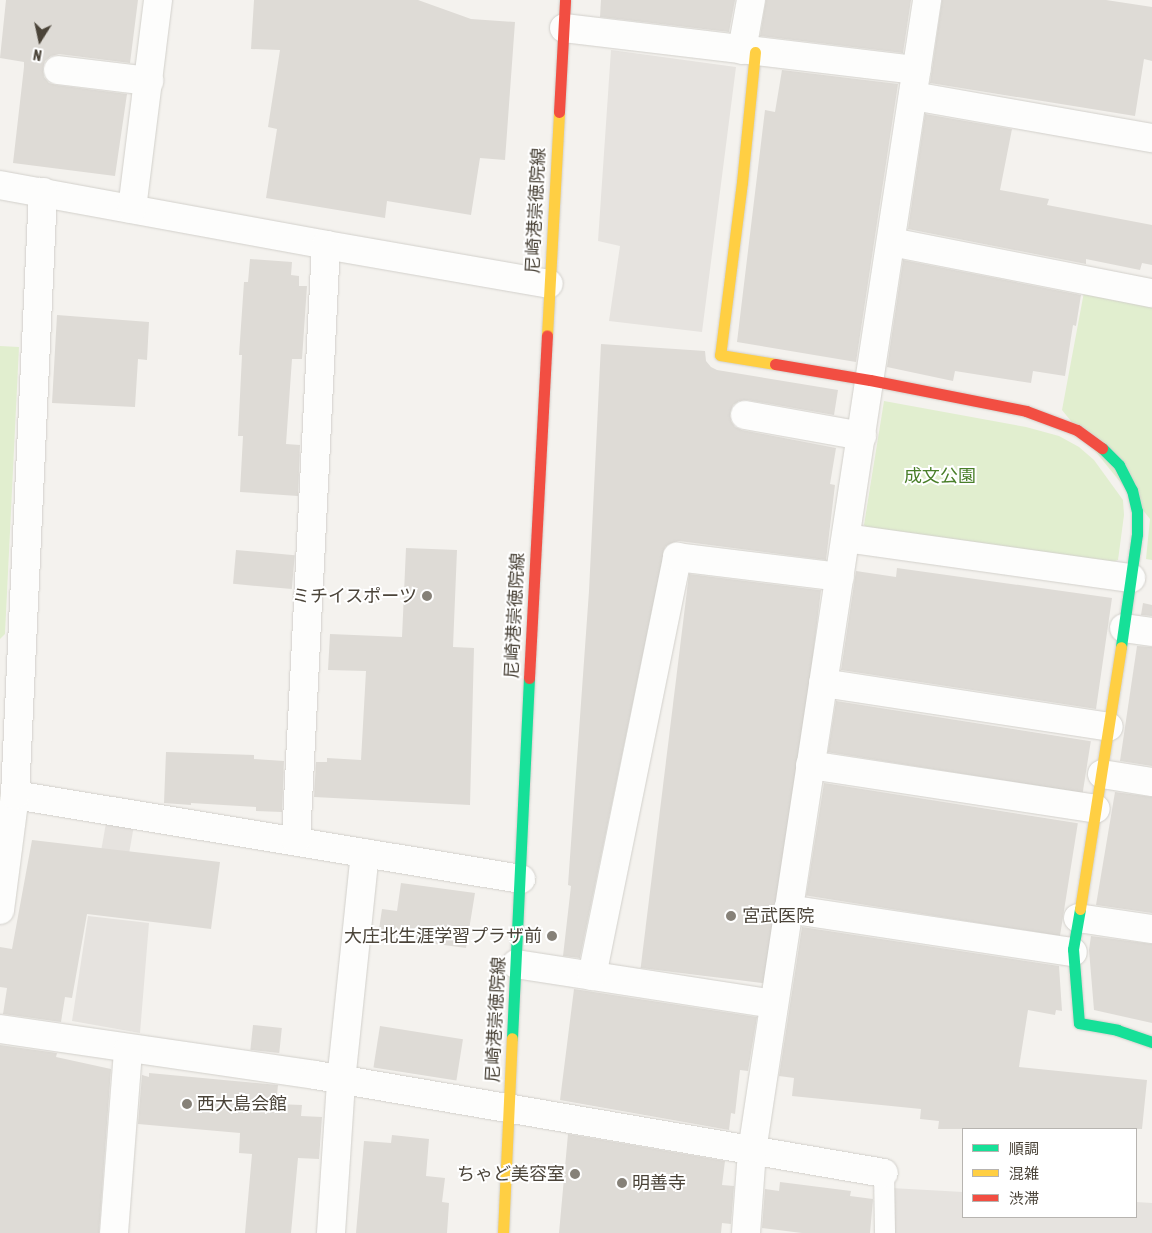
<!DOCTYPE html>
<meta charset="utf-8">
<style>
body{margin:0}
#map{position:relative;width:1152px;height:1233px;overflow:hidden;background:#f4f2ee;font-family:"Asap Condensed","Noto Sans JP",sans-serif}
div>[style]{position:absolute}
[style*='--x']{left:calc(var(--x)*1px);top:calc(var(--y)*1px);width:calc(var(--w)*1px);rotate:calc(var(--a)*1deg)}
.green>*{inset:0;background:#e1eecf}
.parking>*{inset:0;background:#e6e3df;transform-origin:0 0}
.building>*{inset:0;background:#dedbd6;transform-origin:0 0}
.roads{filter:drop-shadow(0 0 1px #d2d0cb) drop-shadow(0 0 1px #d2d0cb)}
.lane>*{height:20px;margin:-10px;padding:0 10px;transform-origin:10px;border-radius:10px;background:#fdfdfc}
.street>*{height:28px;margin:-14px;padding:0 14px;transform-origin:14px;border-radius:14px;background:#fdfdfc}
.fast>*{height:11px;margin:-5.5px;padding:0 5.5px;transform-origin:5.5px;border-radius:5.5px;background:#16e098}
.slow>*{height:11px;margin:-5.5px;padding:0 5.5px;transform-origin:5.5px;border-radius:5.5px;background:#ffcf43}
.jam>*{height:11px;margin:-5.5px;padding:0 5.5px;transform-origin:5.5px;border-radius:5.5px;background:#f24e42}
.dots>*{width:14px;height:14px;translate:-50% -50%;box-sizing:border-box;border:2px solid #fff;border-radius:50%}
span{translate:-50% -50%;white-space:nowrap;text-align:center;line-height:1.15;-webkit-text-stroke:4px #fff;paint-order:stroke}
.street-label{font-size:18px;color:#4b4439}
.park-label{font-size:18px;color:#4a7f2a}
.poi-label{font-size:18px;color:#4b4439}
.right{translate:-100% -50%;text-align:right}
.left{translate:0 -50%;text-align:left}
.legend{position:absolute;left:962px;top:1128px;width:175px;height:90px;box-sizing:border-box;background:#fff;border:1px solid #b7b4b0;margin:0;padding:6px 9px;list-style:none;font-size:15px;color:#4b4439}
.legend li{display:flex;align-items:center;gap:10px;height:25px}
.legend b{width:25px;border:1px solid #b7b4b0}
.north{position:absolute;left:15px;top:15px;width:50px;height:50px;-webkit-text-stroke:4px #fff;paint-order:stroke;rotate:190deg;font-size:14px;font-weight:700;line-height:20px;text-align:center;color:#4b4439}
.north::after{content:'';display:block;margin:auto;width:18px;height:22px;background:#4b4439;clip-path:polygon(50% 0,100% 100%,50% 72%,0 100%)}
</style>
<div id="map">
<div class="green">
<i style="clip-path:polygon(1084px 292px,1152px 306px,1152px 560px,1146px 559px,1150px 519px,1062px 410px)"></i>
<i style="clip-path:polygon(0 346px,19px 347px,5px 634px,0 639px)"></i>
<i style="clip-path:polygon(884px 401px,1026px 427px,1059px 436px,1079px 447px,1094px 460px,1123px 500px,1124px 515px,1118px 560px,1105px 565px,869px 530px,864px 525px)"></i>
</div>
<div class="parking">
<i style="clip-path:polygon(611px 50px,736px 67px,702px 332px,609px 321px,620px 246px,598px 241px)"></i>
<i style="left:106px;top:823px;width:28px;height:90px;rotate:10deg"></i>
<i style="clip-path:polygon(88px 916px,149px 923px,140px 1033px,72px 1021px)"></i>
<i style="clip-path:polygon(891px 1188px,963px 1192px,963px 1217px,1136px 1217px,1136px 1202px,1152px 1203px,1152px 1233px,893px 1233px)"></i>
</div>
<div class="building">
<i style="clip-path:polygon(6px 0,138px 0,130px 63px,59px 54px,51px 56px,45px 61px,43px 68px,44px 77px,49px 83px,56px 85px,127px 94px,115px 176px,13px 163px,24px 67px,24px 62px,0 58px)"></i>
<i style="clip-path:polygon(254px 0,418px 0,471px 19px,515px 22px,505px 160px,480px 158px,471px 215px,387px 201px,385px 218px,266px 198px,277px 129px,268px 127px,280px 50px,251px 49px)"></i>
<i style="clip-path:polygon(601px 0,735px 0,729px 32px,600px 17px)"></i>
<i style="clip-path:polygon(766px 0,911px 0,903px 53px,760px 36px)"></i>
<i style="clip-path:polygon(942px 0,1106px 0,1152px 7px,1152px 61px,1144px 59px,1135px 116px,930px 83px)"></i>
<i style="clip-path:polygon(782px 70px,898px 84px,856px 362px,737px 342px,765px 110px,775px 112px)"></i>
<i style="clip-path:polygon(925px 114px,1012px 129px,1000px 190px,1049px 199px,1047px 205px,1152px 225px,1152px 265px,1142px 263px,1140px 270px,1086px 259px,1086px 264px,908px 229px)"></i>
<i style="clip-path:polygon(250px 259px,292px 262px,291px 275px,299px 276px,299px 286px,307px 286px,302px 359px,292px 359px,286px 444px,300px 445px,298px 496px,240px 492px,243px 436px,238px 436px,242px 355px,239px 355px,244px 282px,248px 282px)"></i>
<i style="clip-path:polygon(903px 260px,1081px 295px,1076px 326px,1073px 325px,1065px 376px,1033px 371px,1031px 383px,955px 371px,953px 381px,887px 367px)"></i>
<i style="clip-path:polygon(57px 315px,149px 322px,147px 360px,138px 359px,135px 407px,52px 403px)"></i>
<i style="clip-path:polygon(601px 344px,705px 351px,706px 361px,711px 367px,717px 370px,838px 390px,834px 415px,747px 400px,739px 401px,733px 405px,730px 413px,731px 421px,735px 427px,742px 430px,836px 448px,830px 484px,835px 485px,826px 560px,679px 541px,671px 543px,665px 547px,580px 958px,563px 956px,571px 886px,568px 885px,589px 591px)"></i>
<i style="clip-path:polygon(406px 548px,457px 550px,453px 647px,474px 648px,470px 805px,314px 797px,316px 762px,327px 762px,327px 758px,361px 760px,366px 671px,328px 670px,330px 634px,402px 637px)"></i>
<i style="left:236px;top:550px;width:59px;height:34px;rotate:5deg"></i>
<i style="clip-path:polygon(897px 568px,1112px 598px,1096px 709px,841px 670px,856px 571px,896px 577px)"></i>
<i style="left:689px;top:574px;width:133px;height:397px;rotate:7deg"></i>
<i style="clip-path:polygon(1143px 603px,1152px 605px,1152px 616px,1141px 615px)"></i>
<i style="clip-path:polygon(1137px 646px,1152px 647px,1152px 766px,1120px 761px)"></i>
<i style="left:836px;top:701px;width:258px;height:52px;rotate:9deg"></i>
<i style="clip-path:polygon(166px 752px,254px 755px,254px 759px,284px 761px,282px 812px,256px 811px,256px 807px,191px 803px,191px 805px,164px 803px)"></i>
<i style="left:824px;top:783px;width:257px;height:114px;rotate:9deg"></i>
<i style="clip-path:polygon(1115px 792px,1152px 797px,1152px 913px,1096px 905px)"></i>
<i style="clip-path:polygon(32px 840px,220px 862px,211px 929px,87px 914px,72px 998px,65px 997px,61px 1022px,3px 1014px,7px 988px,0 987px,0 947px,12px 949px)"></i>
<i style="clip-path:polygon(401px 883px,475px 893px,466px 948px,378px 936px,382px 909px,397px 911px)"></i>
<i style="clip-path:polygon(802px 927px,1059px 966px,1062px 1011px,1056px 1010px,1055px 1015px,1028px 1010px,1019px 1067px,1147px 1080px,1142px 1129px,938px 1129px,939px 1121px,920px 1119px,921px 1109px,792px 1096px,794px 1078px,779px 1076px)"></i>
<i style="clip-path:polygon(1091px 936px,1152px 944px,1152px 1023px,1094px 1010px,1089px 950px)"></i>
<i style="clip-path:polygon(574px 989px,757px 1017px,748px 1071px,740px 1070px,735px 1114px,731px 1113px,729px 1130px,560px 1100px)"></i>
<i style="left:253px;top:1025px;width:29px;height:25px;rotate:6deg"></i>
<i style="left:380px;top:1026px;width:84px;height:42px;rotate:9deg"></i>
<i style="clip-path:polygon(0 1045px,57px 1053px,56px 1057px,111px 1069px,99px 1233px,0 1233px)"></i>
<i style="clip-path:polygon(149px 1073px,278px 1085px,276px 1104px,302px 1105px,301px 1116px,322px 1117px,319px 1159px,298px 1158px,291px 1233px,245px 1233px,252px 1154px,239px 1153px,240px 1133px,138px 1124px,142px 1075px,149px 1077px)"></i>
<i style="clip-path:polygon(568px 1134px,725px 1161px,722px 1185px,734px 1186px,731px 1224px,722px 1223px,721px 1233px,559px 1233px)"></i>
<i style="clip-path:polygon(392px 1135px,429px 1139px,426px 1176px,445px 1178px,442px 1202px,449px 1203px,447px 1233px,356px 1233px,364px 1141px,391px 1143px)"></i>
<i style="clip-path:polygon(780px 1182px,851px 1191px,850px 1196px,873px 1199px,870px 1233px,802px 1233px,762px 1228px,765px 1189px,779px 1191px)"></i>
</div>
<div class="roads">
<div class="lane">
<i style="--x:884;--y:1173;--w:60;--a:89"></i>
</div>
<div class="street">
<i style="--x:564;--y:28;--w:355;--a:6.8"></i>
<i style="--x:742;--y:50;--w:51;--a:-79.8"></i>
<i style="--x:58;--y:70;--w:92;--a:6.9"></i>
<i style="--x:913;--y:96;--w:243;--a:10"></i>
<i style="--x:0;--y:185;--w:331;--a:10.4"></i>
<i style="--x:326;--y:245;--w:226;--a:9.9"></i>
<i style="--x:132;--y:209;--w:211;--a:-82.9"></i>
<i style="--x:891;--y:242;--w:266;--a:11.1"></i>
<i style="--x:745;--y:415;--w:119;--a:10.2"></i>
<i style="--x:846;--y:538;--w:288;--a:8"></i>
<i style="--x:1124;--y:628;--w:28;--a:8"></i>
<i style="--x:823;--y:683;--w:289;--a:8.7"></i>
<i style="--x:810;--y:765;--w:289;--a:8.7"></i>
<i style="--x:1102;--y:774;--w:51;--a:9.1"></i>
<i style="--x:15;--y:795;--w:513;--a:9.43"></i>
<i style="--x:296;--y:840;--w:596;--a:-87.11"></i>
<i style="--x:788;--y:909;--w:288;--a:8.6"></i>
<i style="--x:0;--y:910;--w:116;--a:-82.6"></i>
<i style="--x:15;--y:795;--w:604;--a:-87.34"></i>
<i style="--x:1078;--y:918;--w:75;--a:8.5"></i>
<i style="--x:516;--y:964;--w:261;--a:8.8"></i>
<i style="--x:592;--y:976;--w:428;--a:-78.5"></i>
<i style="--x:677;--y:557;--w:164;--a:7"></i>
<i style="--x:0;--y:1029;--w:318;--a:8.3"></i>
<i style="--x:315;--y:1075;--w:577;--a:9.77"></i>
<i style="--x:114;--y:1233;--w:184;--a:-85.6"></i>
<i style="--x:331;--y:1233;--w:152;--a:-86.2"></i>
<i style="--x:341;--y:1081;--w:229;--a:-84"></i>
<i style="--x:746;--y:1233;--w:82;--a:-85.8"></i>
<i style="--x:752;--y:1151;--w:1164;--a:-81.35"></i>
</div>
<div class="fast">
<i style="--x:1102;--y:448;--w:24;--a:45"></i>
<i style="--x:1119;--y:465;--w:28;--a:63"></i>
<i style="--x:1132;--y:490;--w:22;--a:77"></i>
<i style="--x:1137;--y:511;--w:23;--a:90"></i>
<i style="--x:1137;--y:534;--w:114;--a:98.1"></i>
<i style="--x:1080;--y:909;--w:41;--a:99.9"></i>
<i style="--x:1073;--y:949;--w:74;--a:85.4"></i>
<i style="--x:1079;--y:1023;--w:39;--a:10"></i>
<i style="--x:1117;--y:1030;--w:37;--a:19"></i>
<i style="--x:512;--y:1038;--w:360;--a:-87.3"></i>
</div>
<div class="slow">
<i style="--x:755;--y:52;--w:131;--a:95.7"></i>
<i style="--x:742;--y:182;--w:174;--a:97.2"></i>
<i style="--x:720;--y:355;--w:56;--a:9.3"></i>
<i style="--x:547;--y:335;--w:223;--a:-86.9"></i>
<i style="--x:1080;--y:909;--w:265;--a:-81.1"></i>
<i style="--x:503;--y:1233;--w:195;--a:-87.4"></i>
</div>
<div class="jam">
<i style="--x:559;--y:112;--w:112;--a:-86.9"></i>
<i style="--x:775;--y:364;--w:96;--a:9.6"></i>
<i style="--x:870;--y:380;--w:159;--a:11.2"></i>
<i style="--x:1026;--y:411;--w:54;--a:20.4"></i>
<i style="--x:1077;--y:430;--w:31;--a:36"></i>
<i style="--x:529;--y:678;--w:343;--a:-87"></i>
</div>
</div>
<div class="dots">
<i style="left:427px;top:596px;background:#868178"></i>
<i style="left:731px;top:916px;background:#868178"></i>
<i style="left:552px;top:936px;background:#868178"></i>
<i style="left:187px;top:1104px;background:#868178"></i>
<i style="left:575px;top:1174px;background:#868178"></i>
<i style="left:622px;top:1183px;background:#868178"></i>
</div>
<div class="street-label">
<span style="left:536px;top:211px;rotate:-87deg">尼崎港崇徳院線</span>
<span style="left:515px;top:616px;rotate:-87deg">尼崎港崇徳院線</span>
<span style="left:496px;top:1020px;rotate:-87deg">尼崎港崇徳院線</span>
</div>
<div class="park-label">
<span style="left:940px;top:476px">成文公園</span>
</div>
<div class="poi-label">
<span class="right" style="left:417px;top:596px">ミチイスポーツ</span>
<span class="left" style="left:742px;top:916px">宮武医院</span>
<span class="right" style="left:542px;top:936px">大庄北生涯学習プラザ前</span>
<span class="left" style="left:197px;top:1104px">西大島会館</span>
<span class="right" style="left:565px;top:1174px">ちゃど美容室</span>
<span class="left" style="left:632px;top:1183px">明善寺</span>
</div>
<ul class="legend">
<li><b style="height:6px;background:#16e098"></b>順調</li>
<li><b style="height:6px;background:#ffcf43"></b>混雑</li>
<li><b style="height:6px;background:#f24e42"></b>渋滞</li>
</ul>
<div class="north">N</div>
</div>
